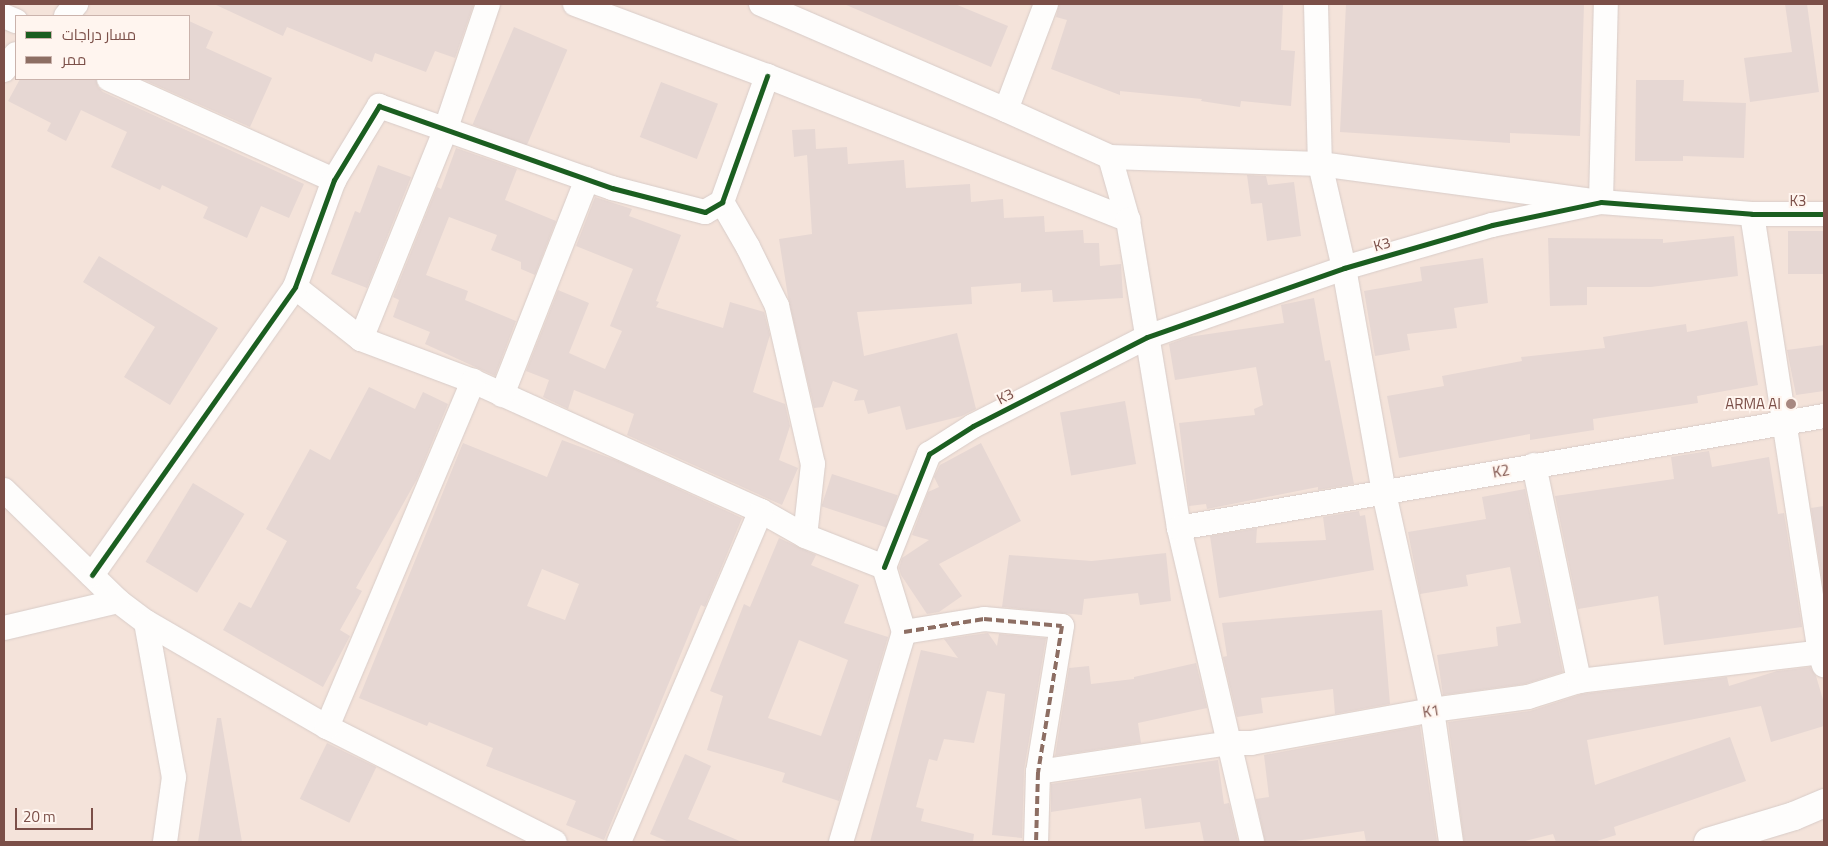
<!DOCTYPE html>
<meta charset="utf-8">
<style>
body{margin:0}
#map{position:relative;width:1828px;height:846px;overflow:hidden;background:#f9f1ec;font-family:"Titillium Web",Cairo,sans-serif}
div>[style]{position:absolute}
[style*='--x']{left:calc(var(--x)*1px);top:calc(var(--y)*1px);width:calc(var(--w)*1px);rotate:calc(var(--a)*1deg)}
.residential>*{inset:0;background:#f4e3da}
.building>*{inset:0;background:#e6d7d3;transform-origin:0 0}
.roads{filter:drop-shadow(0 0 1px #d8ccc8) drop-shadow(0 0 1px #d8ccc8)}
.street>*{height:24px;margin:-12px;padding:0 12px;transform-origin:12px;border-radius:12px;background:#fefdfc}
.secondary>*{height:28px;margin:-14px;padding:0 14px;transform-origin:14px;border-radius:14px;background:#fefdfc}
.quiet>*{height:4px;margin-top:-2px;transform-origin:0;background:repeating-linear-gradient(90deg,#8d6e63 0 8px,transparent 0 12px)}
.cycleway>*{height:5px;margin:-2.5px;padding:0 2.5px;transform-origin:2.5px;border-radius:2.5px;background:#1b5e20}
.dots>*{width:14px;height:14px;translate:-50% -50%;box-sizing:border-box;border:2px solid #fff5ef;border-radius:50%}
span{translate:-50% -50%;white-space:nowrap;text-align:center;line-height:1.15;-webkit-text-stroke:4px #fff5ef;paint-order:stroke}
.street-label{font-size:15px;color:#7b4f48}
.poi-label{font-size:15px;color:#7b4f48}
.right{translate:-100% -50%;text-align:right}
.frame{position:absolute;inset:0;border:5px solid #7b4f48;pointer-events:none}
.legend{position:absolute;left:15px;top:15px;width:175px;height:65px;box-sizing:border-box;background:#fff5ef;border:1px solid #cab3ac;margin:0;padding:6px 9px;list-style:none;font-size:15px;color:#7b4f48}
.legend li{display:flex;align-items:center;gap:10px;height:25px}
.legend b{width:25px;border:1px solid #cab3ac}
.scale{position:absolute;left:15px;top:808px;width:78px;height:22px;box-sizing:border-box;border:2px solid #7b4f48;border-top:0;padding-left:6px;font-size:15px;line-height:18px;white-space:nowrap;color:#7b4f48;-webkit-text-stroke:4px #fff5ef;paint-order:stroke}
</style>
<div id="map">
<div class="residential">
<i style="clip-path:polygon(evenodd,4px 4px,1824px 4px,1824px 842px,4px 842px,4px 4px,16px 16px,189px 16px,189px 79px,16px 79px,16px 16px)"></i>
</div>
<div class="building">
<i style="clip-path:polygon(214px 4px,474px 4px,455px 58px,435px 51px,426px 72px,375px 53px,372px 62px,287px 27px,283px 36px)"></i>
<i style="clip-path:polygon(844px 4px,955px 4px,1008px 26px,991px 67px)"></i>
<i style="clip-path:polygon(1059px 4px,1283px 4px,1281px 50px,1295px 51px,1291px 106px,1241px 101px,1240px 107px,1201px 101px,1202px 99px,1120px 91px,1120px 95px,1051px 69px,1067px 20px,1056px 17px)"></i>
<i style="clip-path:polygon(1346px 4px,1584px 4px,1580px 136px,1510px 133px,1510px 143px,1340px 132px)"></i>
<i style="clip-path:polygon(1785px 4px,1807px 4px,1819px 92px,1750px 102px,1744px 58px,1792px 52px)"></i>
<i style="clip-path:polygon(189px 21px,213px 32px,206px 48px,272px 78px,250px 127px,142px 79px,189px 79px)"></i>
<i style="left:514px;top:27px;width:58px;height:106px;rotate:23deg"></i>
<i style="clip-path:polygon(20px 79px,96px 79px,98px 87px,103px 92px,304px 184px,289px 218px,261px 206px,247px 238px,203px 218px,208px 207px,162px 185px,160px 190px,111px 167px,127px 132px,81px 110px,66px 141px,47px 131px,51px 123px,8px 101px)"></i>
<i style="clip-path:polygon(1636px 80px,1684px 80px,1683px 101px,1746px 103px,1744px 158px,1683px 156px,1683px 161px,1635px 161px)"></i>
<i style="left:661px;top:82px;width:61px;height:59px;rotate:21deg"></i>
<i style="clip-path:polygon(815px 129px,816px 149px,847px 147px,848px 164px,904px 160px,906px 188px,970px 184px,971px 202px,1003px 199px,1004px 218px,1044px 216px,1045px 232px,1083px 230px,1084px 243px,1099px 243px,1100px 266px,1121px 264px,1123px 298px,1053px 302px,1052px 290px,1021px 292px,1021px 283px,971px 287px,972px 304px,857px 312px,864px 356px,957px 333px,976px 409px,962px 416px,906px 430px,900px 406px,868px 414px,864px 400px,854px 401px,858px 390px,833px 381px,823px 407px,814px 408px,788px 297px,779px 239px,812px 234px,807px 155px,794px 157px,792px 130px)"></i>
<i style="clip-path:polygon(456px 148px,517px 169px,505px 200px,556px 221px,535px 275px,521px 269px,521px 262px,491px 250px,497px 235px,449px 217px,426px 275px,468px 291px,465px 300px,516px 321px,495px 376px,425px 344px,430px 332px,393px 317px,399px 300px,393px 297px,437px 187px,441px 189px)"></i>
<i style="clip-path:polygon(378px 165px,411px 177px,367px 288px,331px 274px,355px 211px,360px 213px)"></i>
<i style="clip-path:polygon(1247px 175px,1266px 176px,1268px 185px,1294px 182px,1301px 236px,1267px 241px,1262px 203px,1251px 204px)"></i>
<i style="clip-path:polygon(595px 197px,632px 209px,629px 216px,681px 235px,656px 301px,659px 302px,656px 307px,723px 328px,730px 302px,764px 312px,770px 335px,753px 392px,785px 404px,790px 426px,779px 460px,798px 468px,782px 505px,627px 435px,634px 414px,574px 390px,568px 409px,543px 397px,549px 380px,526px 371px,558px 290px,589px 303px,569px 353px,605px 369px,622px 331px,610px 326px,633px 269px,576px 246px)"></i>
<i style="left:1824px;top:231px;width:43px;height:36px;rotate:90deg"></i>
<i style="clip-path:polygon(1734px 236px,1738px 276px,1651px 287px,1587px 287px,1587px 305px,1550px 306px,1548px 238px,1663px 239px,1663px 243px)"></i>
<i style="clip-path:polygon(99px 256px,218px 328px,170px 405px,124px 377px,155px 327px,83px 282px)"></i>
<i style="clip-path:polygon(1483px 258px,1488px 303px,1454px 308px,1457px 328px,1407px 334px,1410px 350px,1375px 356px,1364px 291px,1422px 281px,1420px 267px)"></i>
<i style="clip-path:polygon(1314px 298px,1325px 361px,1330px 360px,1354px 484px,1318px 490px,1318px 487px,1207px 509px,1206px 504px,1189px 506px,1179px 423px,1255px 415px,1254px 409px,1263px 405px,1256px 367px,1175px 380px,1169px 344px,1188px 337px,1284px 323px,1281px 305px)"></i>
<i style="clip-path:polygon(1747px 321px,1758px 385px,1697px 396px,1698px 403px,1593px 419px,1594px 430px,1530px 440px,1530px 434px,1399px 458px,1387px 396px,1444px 386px,1442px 376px,1522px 361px,1521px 357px,1605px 348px,1603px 337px,1686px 324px,1687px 332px)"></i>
<i style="clip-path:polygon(1824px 345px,1824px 391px,1796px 395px,1787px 350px)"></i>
<i style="clip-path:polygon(369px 387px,415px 409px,423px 392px,448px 404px,417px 479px,356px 588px,362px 591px,340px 630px,350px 636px,323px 687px,223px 630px,239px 602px,251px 608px,287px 541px,266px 529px,310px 449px,330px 460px)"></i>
<i style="left:1125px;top:401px;width:64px;height:66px;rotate:80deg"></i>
<i style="clip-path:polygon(evenodd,562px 440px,618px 461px,742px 518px,705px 607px,701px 605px,604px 840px,566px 825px,576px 801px,486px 766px,493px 748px,429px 722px,427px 726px,359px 698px,463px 443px,547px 477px,562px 440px,542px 569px,579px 584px,565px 620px,527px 606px,542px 569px)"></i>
<i style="clip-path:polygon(981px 443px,1021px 521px,939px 564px,962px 596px,939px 612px,927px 614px,901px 575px,899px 568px,902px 558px,929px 540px,912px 535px,928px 492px,939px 487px,934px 477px,940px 465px)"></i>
<i style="clip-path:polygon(1709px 451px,1712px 467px,1769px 457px,1778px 514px,1784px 513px,1802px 627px,1664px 645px,1658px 596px,1578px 609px,1555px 496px,1674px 479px,1671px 457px)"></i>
<i style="left:832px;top:474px;width:69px;height:34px;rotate:18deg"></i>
<i style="left:193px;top:483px;width:60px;height:92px;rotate:31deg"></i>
<i style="clip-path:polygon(1525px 489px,1563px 672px,1525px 684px,1443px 695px,1437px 655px,1498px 646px,1496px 627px,1521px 623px,1510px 567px,1466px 575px,1468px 586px,1420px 594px,1408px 532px,1486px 519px,1482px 497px)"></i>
<i style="clip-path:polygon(1824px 506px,1824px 591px,1811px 508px)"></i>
<i style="clip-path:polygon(1359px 511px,1360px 516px,1365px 515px,1374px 570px,1219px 598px,1210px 536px,1257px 528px,1256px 543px,1326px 540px,1323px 517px)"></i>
<i style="clip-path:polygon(evenodd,779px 538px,816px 555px,811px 565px,859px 585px,844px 623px,888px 637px,839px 801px,782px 782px,785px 773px,707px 750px,723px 696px,710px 691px,744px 604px,750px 607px,779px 538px,799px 640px,848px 660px,821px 736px,768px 718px,799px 640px)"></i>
<i style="clip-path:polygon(1166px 553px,1171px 601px,1140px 605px,1138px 593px,1084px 599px,1082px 615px,1002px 607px,1009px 555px,1092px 561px)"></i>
<i style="clip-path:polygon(1382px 610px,1390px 704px,1335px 714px,1333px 689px,1261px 698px,1263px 713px,1237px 717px,1223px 657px,1227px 656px,1222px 623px)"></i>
<i style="clip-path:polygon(988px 633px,997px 646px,999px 634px,1046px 638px,1024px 770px,1022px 838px,992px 835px,1005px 694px,987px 691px,974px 743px,944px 739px,937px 761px,929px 759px,916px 807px,924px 809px,921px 821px,974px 834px,973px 842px,870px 842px,921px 650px,958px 658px,944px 639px)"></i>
<i style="clip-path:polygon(1196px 663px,1207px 708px,1138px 723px,1141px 743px,1055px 756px,1069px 668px,1089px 666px,1091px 684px,1134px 679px,1134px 677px)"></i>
<i style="clip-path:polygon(1810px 667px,1816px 676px,1824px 703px,1824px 726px,1771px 742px,1761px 706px,1587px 740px,1595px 785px,1730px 737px,1746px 781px,1614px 827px,1616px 835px,1594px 842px,1556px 842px,1553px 834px,1521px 842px,1464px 842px,1448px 722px,1530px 711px,1582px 694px,1727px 677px,1729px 686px,1777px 671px)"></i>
<i style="clip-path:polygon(217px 718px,221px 718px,242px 842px,198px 842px)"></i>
<i style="clip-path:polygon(1420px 726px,1437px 842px,1366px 842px,1364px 831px,1289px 842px,1265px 842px,1256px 799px,1269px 797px,1264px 755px)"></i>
<i style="left:327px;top:743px;width:55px;height:62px;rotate:26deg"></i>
<i style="clip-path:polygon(685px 754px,711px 766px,688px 819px,742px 842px,669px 842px,650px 834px)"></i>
<i style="clip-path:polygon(1218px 760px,1224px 804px,1229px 803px,1238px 842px,1204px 842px,1200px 822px,1145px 829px,1141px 798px,1051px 812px,1051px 784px)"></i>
</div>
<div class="roads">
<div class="street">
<i style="--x:575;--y:4;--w:205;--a:20.6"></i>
<i style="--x:767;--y:76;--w:389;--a:21.7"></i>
<i style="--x:761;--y:4;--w:267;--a:23.4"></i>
<i style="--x:1046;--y:4;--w:113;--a:110.7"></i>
<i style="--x:1006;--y:110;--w:114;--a:24.3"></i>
<i style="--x:1110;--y:157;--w:66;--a:74.1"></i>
<i style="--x:1128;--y:220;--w:312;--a:80.6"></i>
<i style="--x:1179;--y:528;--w:322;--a:76.9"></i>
<i style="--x:1316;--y:4;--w:160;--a:88.6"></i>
<i style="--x:1320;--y:164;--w:107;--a:77"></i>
<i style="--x:1344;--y:268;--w:229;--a:79.9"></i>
<i style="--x:1384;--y:493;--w:222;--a:77.5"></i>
<i style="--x:1432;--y:710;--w:133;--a:81.8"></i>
<i style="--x:4;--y:16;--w:13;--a:23"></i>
<i style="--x:66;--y:16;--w:16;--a:-50"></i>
<i style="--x:4;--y:70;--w:20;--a:-53"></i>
<i style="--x:109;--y:79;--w:247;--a:24.2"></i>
<i style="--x:1110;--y:157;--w:210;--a:1.9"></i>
<i style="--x:1320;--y:164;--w:284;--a:7.7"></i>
<i style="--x:1601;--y:202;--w:198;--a:-88.6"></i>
<i style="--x:722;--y:202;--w:52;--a:60"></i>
<i style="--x:748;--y:247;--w:66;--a:63.8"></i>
<i style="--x:777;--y:306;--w:162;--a:77.2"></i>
<i style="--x:813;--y:464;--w:72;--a:96.3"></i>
<i style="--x:1752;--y:214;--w:444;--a:81.2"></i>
<i style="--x:1820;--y:653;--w:13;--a:72"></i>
<i style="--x:295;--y:287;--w:84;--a:38.2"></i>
<i style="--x:361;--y:339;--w:120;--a:20.6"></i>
<i style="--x:473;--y:381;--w:316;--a:24.3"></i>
<i style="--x:761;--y:511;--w:51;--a:29.6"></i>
<i style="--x:805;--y:536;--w:85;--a:21.4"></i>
<i style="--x:884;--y:567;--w:68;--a:72.9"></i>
<i style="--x:904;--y:632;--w:219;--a:106.7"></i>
<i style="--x:361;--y:339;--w:224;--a:-68"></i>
<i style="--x:445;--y:131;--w:134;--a:-71.3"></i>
<i style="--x:502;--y:395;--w:232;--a:-68.5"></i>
<i style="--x:1534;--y:465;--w:221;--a:78.2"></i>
<i style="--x:4;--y:490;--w:159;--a:44.2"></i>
<i style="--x:118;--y:601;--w:35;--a:37"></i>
<i style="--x:146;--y:622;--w:209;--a:30.1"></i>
<i style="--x:327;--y:727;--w:255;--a:26.8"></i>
<i style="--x:1179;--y:528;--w:655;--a:-9.85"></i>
<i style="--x:884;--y:567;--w:122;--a:-68.3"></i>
<i style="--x:929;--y:454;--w:52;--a:-32.5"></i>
<i style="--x:973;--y:426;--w:195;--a:-27.1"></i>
<i style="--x:1147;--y:337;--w:209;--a:-19.3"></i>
<i style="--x:1344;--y:268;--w:154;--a:-16.2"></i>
<i style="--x:1492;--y:225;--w:111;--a:-11.9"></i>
<i style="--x:1601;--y:202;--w:151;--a:4.5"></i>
<i style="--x:1752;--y:214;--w:72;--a:0"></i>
<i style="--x:92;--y:575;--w:352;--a:-54.8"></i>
<i style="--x:295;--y:287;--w:114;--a:-70"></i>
<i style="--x:334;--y:180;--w:87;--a:-58.7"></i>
<i style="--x:379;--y:106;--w:247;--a:19.4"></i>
<i style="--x:612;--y:188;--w:96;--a:14.5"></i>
<i style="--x:705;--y:212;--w:20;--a:-30"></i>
<i style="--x:722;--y:202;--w:134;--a:-70.3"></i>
<i style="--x:146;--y:622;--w:158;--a:79.8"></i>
<i style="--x:174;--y:777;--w:66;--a:97.9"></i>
<i style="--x:4;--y:628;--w:117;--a:-13.3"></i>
<i style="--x:904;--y:632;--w:81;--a:-9.2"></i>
<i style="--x:984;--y:619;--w:78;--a:5.1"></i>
<i style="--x:1062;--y:626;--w:148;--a:99.3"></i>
<i style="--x:1038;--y:772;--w:70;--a:91.6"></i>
<i style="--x:327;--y:727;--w:376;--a:-67.1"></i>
<i style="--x:1038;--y:772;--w:194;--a:-8.6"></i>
<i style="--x:1230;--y:743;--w:21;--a:0"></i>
<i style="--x:1251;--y:743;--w:184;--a:-10.3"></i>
<i style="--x:1432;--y:710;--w:97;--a:-7.7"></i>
<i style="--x:1528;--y:697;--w:53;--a:-17.4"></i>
<i style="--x:1579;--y:681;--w:247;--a:-6.8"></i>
<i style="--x:619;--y:842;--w:360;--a:-66.8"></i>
</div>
<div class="secondary">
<i style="--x:1708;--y:842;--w:90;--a:-16.8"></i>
<i style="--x:1794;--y:816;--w:33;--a:-23"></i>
</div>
</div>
<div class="quiet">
<i style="--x:904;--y:632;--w:81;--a:-9.2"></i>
<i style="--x:984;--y:619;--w:78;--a:5.1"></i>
<i style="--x:1062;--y:626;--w:148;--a:99.3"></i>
<i style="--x:1038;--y:772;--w:70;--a:91.6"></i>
</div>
<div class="cycleway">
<i style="--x:884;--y:567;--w:122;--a:-68.3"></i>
<i style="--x:929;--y:454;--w:52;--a:-32.5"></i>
<i style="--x:973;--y:426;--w:195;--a:-27.1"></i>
<i style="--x:1147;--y:337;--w:209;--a:-19.3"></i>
<i style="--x:1344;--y:268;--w:154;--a:-16.2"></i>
<i style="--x:1492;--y:225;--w:111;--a:-11.9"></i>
<i style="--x:1601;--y:202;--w:151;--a:4.5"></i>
<i style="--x:1752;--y:214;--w:72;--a:0"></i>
<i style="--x:92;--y:575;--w:352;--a:-54.8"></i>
<i style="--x:295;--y:287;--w:114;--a:-70"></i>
<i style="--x:334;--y:180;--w:87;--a:-58.7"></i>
<i style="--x:379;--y:106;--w:247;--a:19.4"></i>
<i style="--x:612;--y:188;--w:96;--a:14.5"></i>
<i style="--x:705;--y:212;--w:20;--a:-30"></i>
<i style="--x:722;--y:202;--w:134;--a:-70.3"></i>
</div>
<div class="dots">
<i style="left:1791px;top:404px;background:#a78881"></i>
</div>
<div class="street-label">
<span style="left:1798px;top:201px">K3</span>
<span style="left:1382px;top:244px;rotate:-16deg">K3</span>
<span style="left:1005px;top:396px;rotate:-27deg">K3</span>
<span style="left:1501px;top:471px;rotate:-10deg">K2</span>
<span style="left:1431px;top:711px;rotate:-9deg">K1</span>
</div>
<div class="poi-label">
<span class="right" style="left:1781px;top:404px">ARMA AI</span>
</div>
<div class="frame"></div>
<ul class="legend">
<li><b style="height:6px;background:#1b5e20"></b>مسار دراجات</li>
<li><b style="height:6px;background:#8d6e63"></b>ممر</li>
</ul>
<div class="scale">20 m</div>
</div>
